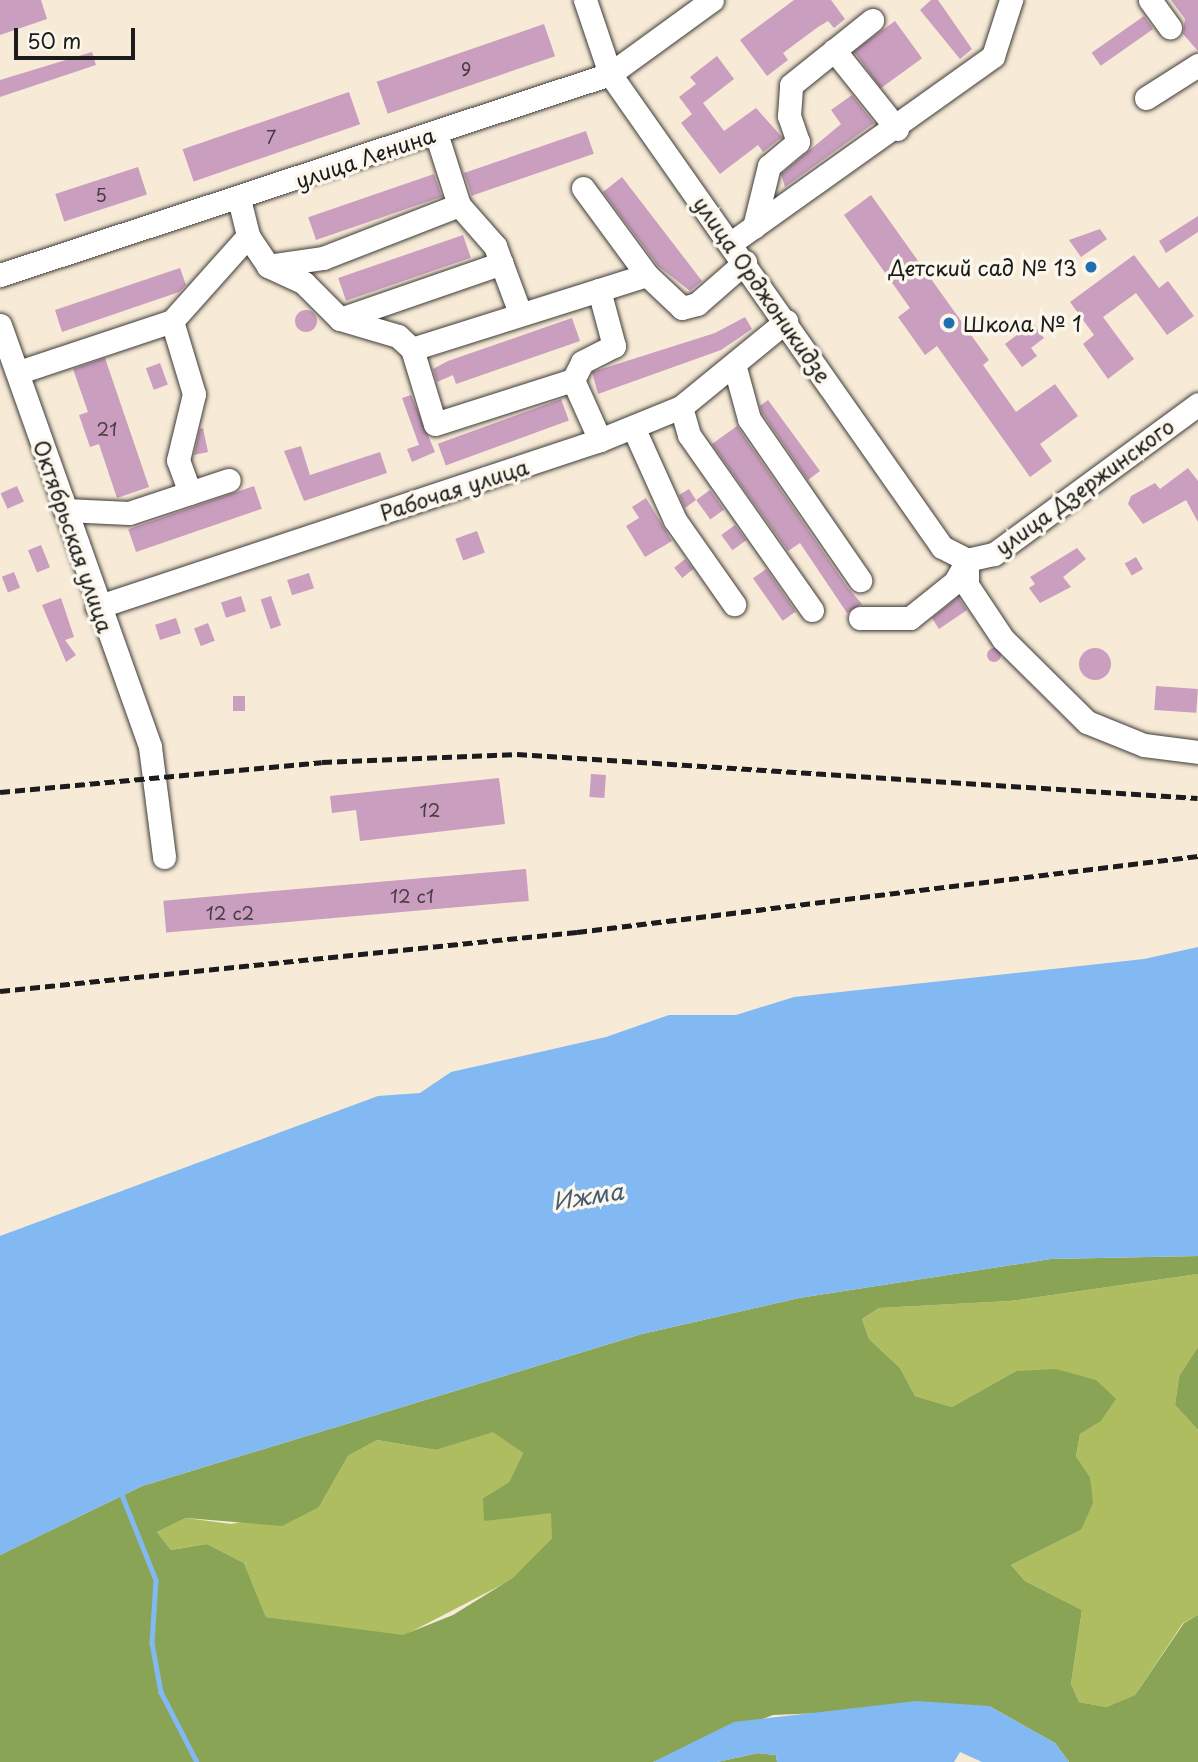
<!DOCTYPE html>
<meta charset="utf-8">
<style>
body{margin:0}
#map{position:relative;width:1198px;height:1762px;overflow:hidden;background:#f7ead6;font-family:"Playpen Sans",sans-serif}
div>[style]{position:absolute}
[style*='--x']{left:calc(var(--x)*1px);top:calc(var(--y)*1px);width:calc(var(--w)*1px);rotate:calc(var(--a)*1deg)}
.green>*{inset:0;background:#adbd60}
.forest>*{inset:0;background:#8aa456}
.water>*{inset:0;background:#82b9f2}
.stream>*{height:4.5px;margin:-2.25px;padding:0 2.25px;transform-origin:2.25px;border-radius:2.25px;background:#82b9f2}
.building>*{inset:0;background:#ca9ebe;transform-origin:0 0}
.round{border-radius:50%}
.roads{filter:drop-shadow(0 0 2px #3d3b38) drop-shadow(0 0 2px #3d3b38)}
.minor>*{height:23px;margin:-11.5px;padding:0 11.5px;transform-origin:11.5px;border-radius:11.5px;background:#fff}
.rail>*{height:4.5px;margin-top:-2.25px;transform-origin:0;background:repeating-linear-gradient(90deg,#1c1c1c 0 10px,transparent 0 15px)}
.dots>*{width:19px;height:19px;translate:-50% -50%;box-sizing:border-box;border:4px solid #fbf7ec;border-radius:50%}
span{translate:-50% -50%;white-space:nowrap;text-align:center;line-height:1.15;-webkit-text-stroke:7px #fbf7ec;paint-order:stroke}
.number-label{font-size:18px;color:#483c44}
.number-label span{-webkit-text-stroke-width:0}
.street-label{font-size:21px;color:#1c1c1c}
.poi-label{font-size:21px;color:#1c1c1c}
.right{translate:-100% -50%;text-align:right}
.left{translate:0 -50%;text-align:left}
.water-label{font-size:23px;color:#455b72;font-style:italic}
.scale{position:absolute;left:14px;top:28px;width:121px;height:32px;box-sizing:border-box;border:4px solid #1c1c1c;border-top:0;padding-left:9px;font-size:21px;line-height:24px;white-space:nowrap;color:#1c1c1c;-webkit-text-stroke:5px #fbf7ec;paint-order:stroke}
</style>
<div id="map">
<div class="green">
<i style="clip-path:polygon(1198px 1274px,1198px 1347px,1179px 1376px,1175px 1405px,1198px 1430px,1198px 1615px,1183px 1623px,1135px 1695px,1106px 1707px,1079px 1702px,1071px 1684px,1082px 1610px,1025px 1581px,1011px 1565px,1081px 1530px,1090px 1477px,1076px 1456px,1080px 1434px,1100px 1422px,1016px 1371px,952px 1407px,915px 1396px,900px 1368px,869px 1339px,862px 1319px,879px 1308px,1010px 1301px)"></i>
<i style="clip-path:polygon(493px 1431px,523px 1453px,509px 1482px,483px 1498px,524px 1514px,552px 1512px,552px 1538px,513px 1579px,403px 1636px,266px 1617px,244px 1563px,207px 1544px,171px 1550px,157px 1532px,186px 1518px,231px 1524px,319px 1507px,348px 1456px,377px 1440px,436px 1450px)"></i>
</div>
<div class="forest">
<i style="clip-path:polygon(evenodd,1198px 1256px,1198px 1274px,1010px 1301px,879px 1308px,862px 1319px,869px 1339px,900px 1368px,915px 1396px,952px 1407px,1016px 1371px,1056px 1369px,1096px 1380px,1116px 1399px,1100px 1422px,1080px 1434px,1076px 1456px,1090px 1477px,1093px 1503px,1081px 1530px,1011px 1565px,1025px 1581px,1082px 1610px,1071px 1684px,1079px 1702px,1106px 1707px,1135px 1695px,1184px 1623px,1198px 1615px,1198px 1762px,1069px 1762px,1055px 1743px,989px 1706px,773px 1715px,653px 1762px,0 1762px,0 1555px,142px 1486px,642px 1334px,799px 1298px,1051px 1259px,1198px 1256px,493px 1432px,523px 1453px,509px 1482px,483px 1498px,484px 1521px,551px 1513px,552px 1538px,513px 1578px,453px 1615px,403px 1635px,266px 1617px,244px 1563px,207px 1544px,171px 1550px,157px 1532px,186px 1518px,282px 1526px,319px 1507px,348px 1456px,377px 1440px,436px 1450px,493px 1432px)"></i>
<i style="clip-path:polygon(1198px 1347px,1198px 1430px,1175px 1405px,1179px 1376px)"></i>
<i style="clip-path:polygon(758px 1753px,776px 1755px,777px 1762px,717px 1762px)"></i>
</div>
<div class="water">
<i style="clip-path:polygon(1198px 947px,1198px 1256px,1051px 1259px,799px 1298px,642px 1334px,142px 1486px,0 1555px,0 1236px,378px 1096px,420px 1093px,451px 1072px,606px 1037px,669px 1015px,736px 1015px,794px 997px,1144px 959px)"></i>
<i style="clip-path:polygon(916px 1701px,989px 1706px,1055px 1743px,1069px 1762px,982px 1762px,960px 1752px,954px 1762px,777px 1762px,776px 1755px,758px 1753px,717px 1762px,653px 1762px,734px 1722px)"></i>
</div>
<div class="stream">
<i style="--x:120;--y:1490;--w:97;--a:68.2"></i>
<i style="--x:156;--y:1580;--w:63;--a:93.6"></i>
<i style="--x:152;--y:1643;--w:50;--a:79.6"></i>
<i style="--x:161;--y:1692;--w:79;--a:62.8"></i>
</div>
<div class="building">
<i style="clip-path:polygon(0 0,41px 0,47px 19px,0 35px)"></i>
<i style="clip-path:polygon(794px 0,831px 0,845px 19px,834px 28px,828px 21px,818px 27px,783px 53px,788px 60px,767px 76px,740px 40px)"></i>
<i style="clip-path:polygon(931px 0,938px 0,972px 49px,960px 59px,920px 10px)"></i>
<i style="clip-path:polygon(1171px 0,1198px 0,1198px 51px,1183px 34px,1185px 19px)"></i>
<i style="left:1144px;top:16px;width:16px;height:64px;rotate:55deg"></i>
<i style="left:895px;top:21px;width:46px;height:51px;rotate:54deg"></i>
<i style="left:544px;top:24px;width:34px;height:177px;rotate:71deg"></i>
<i style="clip-path:polygon(92px 52px,96px 65px,0 97px,0 80px)"></i>
<i style="clip-path:polygon(717px 56px,734px 79px,703px 103px,724px 131px,756px 108px,782px 137px,763px 152px,758px 145px,720px 174px,681px 123px,692px 114px,679px 97px,696px 84px,690px 77px)"></i>
<i style="left:349px;top:92px;width:34px;height:176px;rotate:71deg"></i>
<i style="clip-path:polygon(852px 95px,874px 123px,785px 187px,781px 174px,841px 124px,831px 110px)"></i>
<i style="left:586px;top:131px;width:24px;height:129px;rotate:71deg"></i>
<i style="left:138px;top:167px;width:29px;height:87px;rotate:72deg"></i>
<i style="left:434px;top:174px;width:24px;height:133px;rotate:71deg"></i>
<i style="clip-path:polygon(622px 177px,702px 281px,690px 291px,658px 266px,603px 192px)"></i>
<i style="clip-path:polygon(871px 195px,989px 360px,983px 365px,1016px 412px,1055px 384px,1078px 416px,1040px 444px,1052px 461px,1030px 477px,937px 346px,925px 355px,898px 317px,910px 308px,844px 215px)"></i>
<i style="clip-path:polygon(1198px 216px,1198px 232px,1166px 253px,1159px 241px)"></i>
<i style="clip-path:polygon(1100px 229px,1107px 239px,1081px 257px,1069px 240px)"></i>
<i style="left:463px;top:235px;width:24px;height:132px;rotate:71deg"></i>
<i style="clip-path:polygon(1134px 255px,1159px 288px,1168px 281px,1194px 316px,1167px 335px,1136px 293px,1103px 317px,1134px 359px,1108px 379px,1083px 344px,1094px 335px,1070px 302px)"></i>
<i style="clip-path:polygon(180px 268px,186px 285px,179px 292px,62px 332px,55px 310px)"></i>
<i class="round" style="left:295px;top:310px;width:22px;height:22px"></i>
<i style="clip-path:polygon(745px 317px,752px 329px,721px 350px,598px 394px,592px 372px,715px 333px)"></i>
<i style="clip-path:polygon(572px 318px,580px 341px,456px 384px,453px 375px,437px 382px,433px 369px,448px 361px)"></i>
<i style="clip-path:polygon(1033px 323px,1044px 338px,1031px 348px,1037px 356px,1022px 367px,1005px 344px)"></i>
<i style="clip-path:polygon(105px 358px,149px 487px,117px 498px,99px 444px,90px 447px,79px 415px,88px 412px,73px 369px)"></i>
<i style="left:160px;top:363px;width:23px;height:15px;rotate:70deg"></i>
<i style="clip-path:polygon(411px 395px,435px 452px,412px 462px,407px 449px,419px 445px,402px 398px)"></i>
<i style="left:561px;top:399px;width:23px;height:131px;rotate:70deg"></i>
<i style="clip-path:polygon(768px 400px,820px 471px,808px 480px,762px 413px,760px 406px)"></i>
<i style="clip-path:polygon(737px 426px,848px 588px,862px 604px,847px 613px,800px 543px,788px 551px,712px 444px)"></i>
<i style="clip-path:polygon(203px 428px,208px 452px,194px 455px,200px 429px)"></i>
<i style="clip-path:polygon(301px 446px,310px 475px,380px 452px,387px 473px,304px 501px,284px 451px)"></i>
<i style="clip-path:polygon(1188px 468px,1198px 481px,1198px 522px,1186px 500px,1143px 524px,1128px 504px,1131px 496px,1155px 483px,1160px 489px)"></i>
<i style="left:17px;top:486px;width:17px;height:18px;rotate:66deg"></i>
<i style="left:254px;top:486px;width:24px;height:133px;rotate:71deg"></i>
<i style="clip-path:polygon(689px 489px,696px 500px,685px 508px,679px 495px)"></i>
<i style="left:710px;top:490px;width:24px;height:17px;rotate:54deg"></i>
<i style="clip-path:polygon(646px 498px,672px 541px,645px 557px,626px 526px,639px 518px,632px 507px)"></i>
<i style="left:735px;top:525px;width:19px;height:17px;rotate:54deg"></i>
<i style="left:477px;top:531px;width:23px;height:23px;rotate:70deg"></i>
<i style="left:41px;top:545px;width:24px;height:14px;rotate:68deg"></i>
<i style="clip-path:polygon(1077px 548px,1086px 559px,1063px 577px,1071px 587px,1040px 603px,1029px 588px,1035px 584px,1030px 577px)"></i>
<i style="left:1136px;top:557px;width:14px;height:13px;rotate:60deg"></i>
<i style="left:685px;top:559px;width:13px;height:14px;rotate:51deg"></i>
<i style="left:766px;top:569px;width:52px;height:16px;rotate:55deg"></i>
<i style="left:14px;top:572px;width:17px;height:13px;rotate:69deg"></i>
<i style="left:309px;top:573px;width:16px;height:23px;rotate:72deg"></i>
<i style="left:241px;top:596px;width:16px;height:21px;rotate:72deg"></i>
<i style="left:271px;top:596px;width:31px;height:11px;rotate:71deg"></i>
<i style="clip-path:polygon(958px 597px,967px 610px,939px 629px,932px 618px)"></i>
<i style="clip-path:polygon(61px 598px,74px 637px,65px 640px,76px 655px,66px 662px,42px 605px)"></i>
<i style="left:176px;top:618px;width:16px;height:22px;rotate:72deg"></i>
<i style="left:208px;top:623px;width:19px;height:15px;rotate:69deg"></i>
<i class="round" style="left:1079px;top:648px;width:32px;height:32px"></i>
<i class="round" style="left:987px;top:648px;width:14px;height:14px"></i>
<i style="left:1156px;top:686px;width:42px;height:24px;rotate:4deg"></i>
<i style="left:233px;top:696px;width:12px;height:15px"></i>
<i style="left:591px;top:774px;width:15px;height:23px;rotate:4deg"></i>
<i style="clip-path:polygon(499px 778px,505px 824px,360px 841px,356px 810px,332px 813px,330px 796px)"></i>
<i style="left:526px;top:869px;width:32px;height:364px;rotate:85deg"></i>
</div>
<div class="roads">
<div class="minor">
<i style="--x:585;--y:0;--w:78;--a:71.3"></i>
<i style="--x:610;--y:74;--w:578;--a:54.93"></i>
<i style="--x:942;--y:547;--w:28;--a:27"></i>
<i style="--x:1150;--y:0;--w:34;--a:54"></i>
<i style="--x:834;--y:50;--w:101;--a:51.4"></i>
<i style="--x:1146;--y:98;--w:62;--a:-32.4"></i>
<i style="--x:436;--y:133;--w:76;--a:72.3"></i>
<i style="--x:459;--y:205;--w:55;--a:48.7"></i>
<i style="--x:495;--y:246;--w:72;--a:69.5"></i>
<i style="--x:583;--y:188;--w:108;--a:53.7"></i>
<i style="--x:647;--y:275;--w:48;--a:43.3"></i>
<i style="--x:682;--y:308;--w:16;--a:-15"></i>
<i style="--x:697;--y:304;--w:64;--a:-41.2"></i>
<i style="--x:239;--y:199;--w:38;--a:76"></i>
<i style="--x:248;--y:236;--w:36;--a:56"></i>
<i style="--x:268;--y:266;--w:40;--a:25"></i>
<i style="--x:304;--y:283;--w:51;--a:45"></i>
<i style="--x:340;--y:319;--w:60;--a:16.3"></i>
<i style="--x:398;--y:336;--w:19;--a:43"></i>
<i style="--x:412;--y:349;--w:78;--a:73"></i>
<i style="--x:435;--y:424;--w:145;--a:-17.7"></i>
<i style="--x:573;--y:380;--w:20;--a:-63"></i>
<i style="--x:582;--y:362;--w:36;--a:-27"></i>
<i style="--x:614;--y:346;--w:58;--a:-105"></i>
<i style="--x:754;--y:227;--w:63;--a:-76.2"></i>
<i style="--x:769;--y:166;--w:38;--a:-40"></i>
<i style="--x:798;--y:142;--w:28;--a:-109"></i>
<i style="--x:789;--y:116;--w:31;--a:-86"></i>
<i style="--x:791;--y:85;--w:104;--a:-38.7"></i>
<i style="--x:731;--y:243;--w:322;--a:-35.5"></i>
<i style="--x:993;--y:56;--w:59;--a:-72.2"></i>
<i style="--x:268;--y:266;--w:56;--a:-8.3"></i>
<i style="--x:323;--y:258;--w:146;--a:-21.3"></i>
<i style="--x:0;--y:275;--w:642;--a:-18.24"></i>
<i style="--x:610;--y:74;--w:126;--a:-36"></i>
<i style="--x:340;--y:319;--w:171;--a:-19.1"></i>
<i style="--x:172;--y:321;--w:76;--a:73.2"></i>
<i style="--x:194;--y:394;--w:68;--a:103.6"></i>
<i style="--x:178;--y:460;--w:35;--a:70"></i>
<i style="--x:0;--y:325;--w:448;--a:70.4"></i>
<i style="--x:150;--y:747;--w:111;--a:82.7"></i>
<i style="--x:412;--y:349;--w:246;--a:-17.5"></i>
<i style="--x:734;--y:364;--w:57;--a:74.7"></i>
<i style="--x:749;--y:419;--w:196;--a:55.4"></i>
<i style="--x:19;--y:372;--w:161;--a:-18.4"></i>
<i style="--x:172;--y:321;--w:114;--a:-48.2"></i>
<i style="--x:573;--y:380;--w:66;--a:65.8"></i>
<i style="--x:681;--y:407;--w:29;--a:74"></i>
<i style="--x:689;--y:435;--w:214;--a:54.9"></i>
<i style="--x:633;--y:427;--w:102;--a:65.7"></i>
<i style="--x:675;--y:520;--w:103;--a:54.9"></i>
<i style="--x:65;--y:510;--w:64;--a:2.7"></i>
<i style="--x:129;--y:513;--w:105;--a:-18.3"></i>
<i style="--x:967;--y:560;--w:25;--a:90"></i>
<i style="--x:967;--y:585;--w:65;--a:56.3"></i>
<i style="--x:1003;--y:639;--w:118;--a:44.7"></i>
<i style="--x:1087;--y:722;--w:61;--a:22"></i>
<i style="--x:1144;--y:745;--w:54;--a:7.4"></i>
<i style="--x:967;--y:560;--w:28;--a:-13"></i>
<i style="--x:994;--y:554;--w:253;--a:-36.3"></i>
<i style="--x:97;--y:607;--w:530;--a:-18.37"></i>
<i style="--x:600;--y:440;--w:87;--a:-22.2"></i>
<i style="--x:681;--y:407;--w:136;--a:-39.3"></i>
<i style="--x:860;--y:618;--w:50;--a:0"></i>
<i style="--x:910;--y:618;--w:58;--a:-38.7"></i>
<i style="--x:955;--y:582;--w:25;--a:-61"></i>
</div>
</div>
<div class="rail">
<i style="--x:0;--y:792;--w:323;--a:-5.3"></i>
<i style="--x:322;--y:762;--w:195;--a:-2.3"></i>
<i style="--x:517;--y:754;--w:682;--a:3.7"></i>
<i style="--x:0;--y:991;--w:580;--a:-5.84"></i>
<i style="--x:577;--y:932;--w:626;--a:-6.98"></i>
</div>
<div class="dots">
<i style="left:1091px;top:267px;background:#1f6fb2"></i>
<i style="left:949px;top:323px;background:#1f6fb2"></i>
</div>
<div class="number-label">
<span style="left:466px;top:69px">9</span>
<span style="left:271px;top:137px">7</span>
<span style="left:101px;top:195px">5</span>
<span style="left:107px;top:429px">21</span>
<span style="left:430px;top:810px">12</span>
<span style="left:412px;top:896px">12 с1</span>
<span style="left:230px;top:913px">12 с2</span>
</div>
<div class="street-label">
<span style="left:365px;top:157px;rotate:-19deg">улица Ленина</span>
<span style="left:763px;top:289px;rotate:55deg">улица Орджоникидзе</span>
<span style="left:1084px;top:486px;rotate:-36deg">улица Дзержинского</span>
<span style="left:454px;top:489px;rotate:-18deg">Рабочая улица</span>
<span style="left:74px;top:536px;rotate:71deg">Октябрьская улица</span>
</div>
<div class="poi-label">
<span class="right" style="left:1077px;top:267px">Детский сад № 13</span>
<span class="left" style="left:963px;top:323px">Школа № 1</span>
</div>
<div class="water-label">
<span style="left:588px;top:1196px;rotate:-9deg">Ижма</span>
</div>
<div class="scale">50 m</div>
</div>
